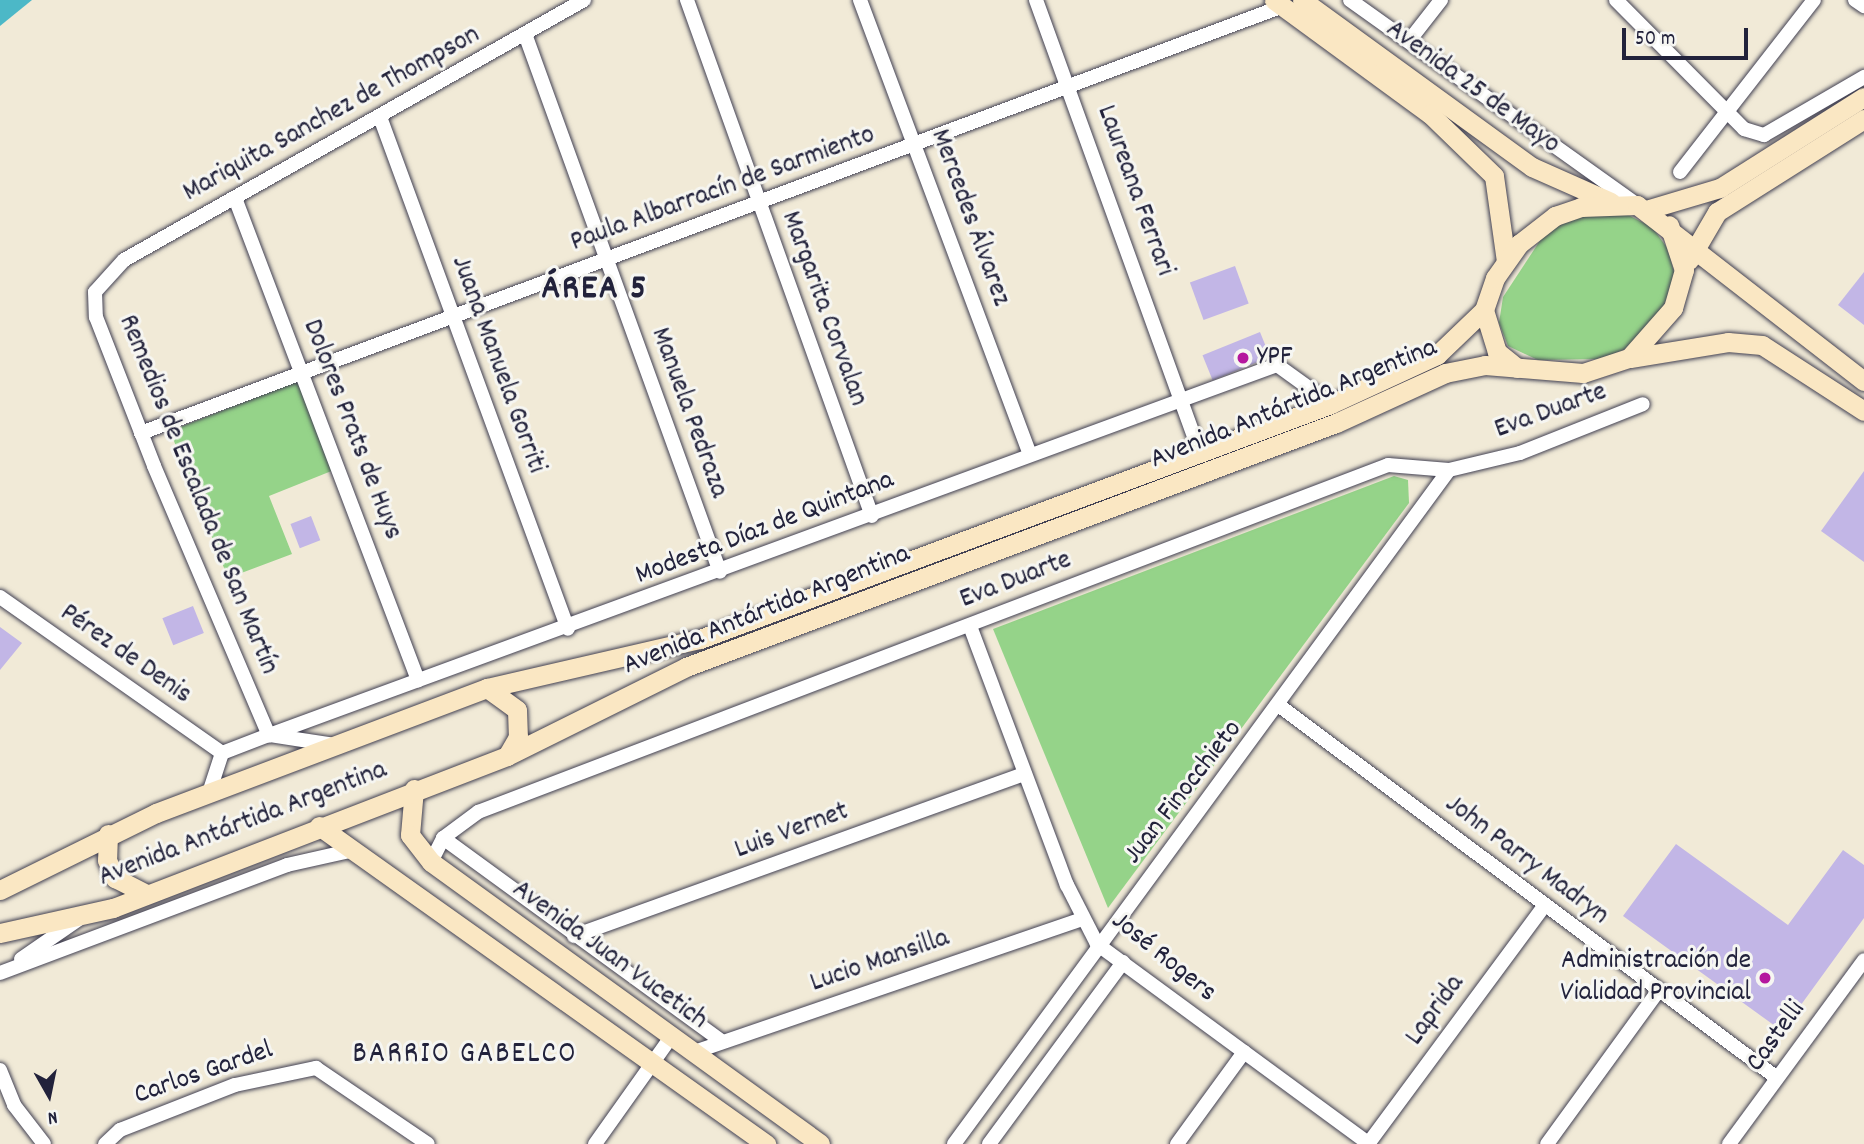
<!DOCTYPE html>
<meta charset="utf-8">
<style>
body{margin:0}
#map{position:relative;width:1864px;height:1144px;overflow:hidden;background:#f1ead7;font-family:Dekko,sans-serif}
div>[style]{position:absolute}
[style*='--x']{left:calc(var(--x)*1px);top:calc(var(--y)*1px);width:calc(var(--w)*1px);rotate:calc(var(--a)*1deg)}
.green>*{inset:0;background:#95d389}
.water>*{inset:0;background:#4cb8c7}
.building>*{inset:0;background:#c2b6e6;transform-origin:0 0}
.roads{filter:drop-shadow(0 0 2px #414052) drop-shadow(0 0 2px #414052)}
.street>*{height:14px;margin:-7px;padding:0 7px;transform-origin:7px;border-radius:7px;background:#fff}
.secondary>*{height:19px;margin:-9.5px;padding:0 9.5px;transform-origin:9.5px;border-radius:9.5px;background:#fae7c3}
.dots>*{width:19px;height:19px;translate:-50% -50%;box-sizing:border-box;border:4px solid #f6f6f2;border-radius:50%}
span{translate:-50% -50%;white-space:nowrap;text-align:center;line-height:1.15;-webkit-text-stroke:6px #f6f6f2;paint-order:stroke}
.street-label{font-size:28px;color:#22223b}
.poi-label{font-size:28px;color:#22223b}
.left{translate:0 -50%;text-align:left}
.right{translate:-100% -50%;text-align:right}
.neighbourhood-label{font-size:30px;color:#22223b;letter-spacing:2px}
.district-label{font-size:35px;color:#22223b;font-weight:700;letter-spacing:2px}
.north{position:absolute;left:14px;top:1060px;width:70px;height:70px;-webkit-text-stroke:5px #f6f6f2;paint-order:stroke;rotate:171deg;font-size:19px;font-weight:700;line-height:28px;text-align:center;color:#22223b}
.north::after{content:'';display:block;margin:auto;width:24px;height:32px;background:#22223b;clip-path:polygon(50% 0,100% 100%,50% 72%,0 100%)}
.scale{position:absolute;left:1622px;top:28px;width:126px;height:32px;box-sizing:border-box;border:4px solid #22223b;border-top:0;padding-left:9px;font-size:21px;line-height:24px;white-space:nowrap;color:#22223b;-webkit-text-stroke:5px #f6f6f2;paint-order:stroke}
</style>
<div id="map">
<div class="green">
<i style="clip-path:polygon(1585px 214px,1628px 215px,1652px 227px,1668px 249px,1674px 272px,1669px 293px,1659px 316px,1626px 349px,1600px 359px,1538px 360px,1508px 346px,1499px 323px,1503px 297px,1547px 230px)"></i>
<i style="clip-path:polygon(298px 381px,334px 470px,269px 496px,292px 554px,228px 578px,170px 431px)"></i>
<i style="clip-path:polygon(1394px 476px,1408px 480px,1409px 503px,1108px 908px,993px 629px)"></i>
</div>
<div class="water">
<i style="clip-path:polygon(0 0,32px 0,0 26px)"></i>
</div>
<div class="building">
<i style="left:1235px;top:266px;width:40px;height:48px;rotate:70deg"></i>
<i style="clip-path:polygon(1864px 272px,1864px 325px,1838px 305px)"></i>
<i style="left:1260px;top:332px;width:27px;height:62px;rotate:68deg"></i>
<i style="clip-path:polygon(1864px 471px,1864px 562px,1821px 531px)"></i>
<i style="left:311px;top:516px;width:26px;height:22px;rotate:69deg"></i>
<i style="left:193px;top:606px;width:29px;height:33px;rotate:68deg"></i>
<i style="clip-path:polygon(0 627px,22px 643px,0 670px)"></i>
<i style="clip-path:polygon(1676px 844px,1788px 925px,1843px 850px,1864px 865px,1864px 918px,1782px 1031px,1623px 916px)"></i>
</div>
<div class="roads">
<div class="street">
<i style="--x:584;--y:0;--w:528;--a:150.52"></i>
<i style="--x:124;--y:260;--w:43;--a:132.2"></i>
<i style="--x:95;--y:292;--w:25;--a:88"></i>
<i style="--x:96;--y:317;--w:160;--a:68.7"></i>
<i style="--x:154;--y:466;--w:293;--a:66.9"></i>
<i style="--x:269;--y:735;--w:1074;--a:-20.16"></i>
<i style="--x:1277;--y:365;--w:67;--a:35.8"></i>
<i style="--x:687;--y:0;--w:548;--a:70.28"></i>
<i style="--x:860;--y:0;--w:485;--a:69.5"></i>
<i style="--x:1036;--y:0;--w:481;--a:70.1"></i>
<i style="--x:1350;--y:0;--w:353;--a:35.5"></i>
<i style="--x:1616;--y:0;--w:182;--a:45.2"></i>
<i style="--x:1744;--y:129;--w:21;--a:17"></i>
<i style="--x:1764;--y:135;--w:116;--a:-30.1"></i>
<i style="--x:1855;--y:0;--w:11;--a:34"></i>
<i style="--x:525;--y:34;--w:572;--a:70.08"></i>
<i style="--x:1409;--y:41;--w:52;--a:-52"></i>
<i style="--x:380;--y:117;--w:545;--a:69.84"></i>
<i style="--x:1680;--y:172;--w:218;--a:-52.1"></i>
<i style="--x:235;--y:198;--w:516;--a:69.21"></i>
<i style="--x:141;--y:433;--w:1219;--a:-20.5"></i>
<i style="--x:0;--y:597;--w:271;--a:35.1"></i>
<i style="--x:970;--y:626;--w:277;--a:69.5"></i>
<i style="--x:1067;--y:885;--w:66;--a:63"></i>
<i style="--x:1097;--y:944;--w:338;--a:36.3"></i>
<i style="--x:1281;--y:707;--w:619;--a:36.8"></i>
<i style="--x:209;--y:793;--w:42;--a:-72"></i>
<i style="--x:222;--y:753;--w:50;--a:-21"></i>
<i style="--x:269;--y:735;--w:66;--a:8.7"></i>
<i style="--x:443;--y:838;--w:346;--a:36.1"></i>
<i style="--x:431;--y:862;--w:27;--a:-63"></i>
<i style="--x:443;--y:838;--w:44;--a:-36.6"></i>
<i style="--x:478;--y:812;--w:974;--a:-20.87"></i>
<i style="--x:1388;--y:465;--w:61;--a:4.7"></i>
<i style="--x:1449;--y:470;--w:73;--a:-13.5"></i>
<i style="--x:1520;--y:453;--w:132;--a:-21.7"></i>
<i style="--x:574;--y:936;--w:479;--a:-19.8"></i>
<i style="--x:21;--y:959;--w:70;--a:-34.6"></i>
<i style="--x:0;--y:973;--w:307;--a:-20.6"></i>
<i style="--x:287;--y:865;--w:69;--a:-12.6"></i>
<i style="--x:694;--y:1052;--w:410;--a:-18.9"></i>
<i style="--x:0;--y:1070;--w:38;--a:68"></i>
<i style="--x:14;--y:1105;--w:49;--a:52.4"></i>
<i style="--x:105;--y:1144;--w:21;--a:-43"></i>
<i style="--x:120;--y:1130;--w:123;--a:-21.4"></i>
<i style="--x:235;--y:1085;--w:83;--a:-11.9"></i>
<i style="--x:316;--y:1068;--w:135;--a:34.2"></i>
<i style="--x:595;--y:1144;--w:131;--a:-54.6"></i>
<i style="--x:954;--y:1144;--w:836;--a:-53.71"></i>
<i style="--x:989;--y:1144;--w:226;--a:-53.6"></i>
<i style="--x:1177;--y:1144;--w:114;--a:-53.9"></i>
<i style="--x:1368;--y:1144;--w:296;--a:-53.5"></i>
<i style="--x:1547;--y:1144;--w:190;--a:-54"></i>
<i style="--x:1729;--y:1144;--w:228;--a:-53.7"></i>
</div>
<div class="secondary">
<i style="--x:1274;--y:0;--w:193;--a:36.2"></i>
<i style="--x:1430;--y:114;--w:89;--a:44.1"></i>
<i style="--x:1494;--y:176;--w:86;--a:82"></i>
<i style="--x:1302;--y:0;--w:284;--a:36"></i>
<i style="--x:1532;--y:167;--w:86;--a:23.9"></i>
<i style="--x:1649;--y:209;--w:74;--a:-16.5"></i>
<i style="--x:1720;--y:188;--w:170;--a:-32.3"></i>
<i style="--x:1689;--y:260;--w:56;--a:-59.7"></i>
<i style="--x:1717;--y:212;--w:174;--a:-32.3"></i>
<i style="--x:1630;--y:358;--w:99;--a:-9.3"></i>
<i style="--x:1728;--y:342;--w:34;--a:5"></i>
<i style="--x:1762;--y:345;--w:121;--a:32.9"></i>
<i style="--x:1517;--y:368;--w:26;--a:-141"></i>
<i style="--x:1497;--y:352;--w:44;--a:-107.2"></i>
<i style="--x:1484;--y:310;--w:34;--a:-71"></i>
<i style="--x:1495;--y:278;--w:42;--a:-54.8"></i>
<i style="--x:1519;--y:244;--w:46;--a:-37.9"></i>
<i style="--x:1555;--y:216;--w:28;--a:-19"></i>
<i style="--x:1581;--y:207;--w:56;--a:-2"></i>
<i style="--x:1637;--y:205;--w:287;--a:37.8"></i>
<i style="--x:487;--y:688;--w:37;--a:36"></i>
<i style="--x:517;--y:710;--w:27;--a:88"></i>
<i style="--x:518;--y:737;--w:22;--a:120"></i>
<i style="--x:414;--y:789;--w:46;--a:95"></i>
<i style="--x:410;--y:835;--w:34;--a:52"></i>
<i style="--x:431;--y:862;--w:480;--a:35.9"></i>
<i style="--x:319;--y:826;--w:549;--a:35.43"></i>
<i style="--x:108;--y:834;--w:26;--a:92"></i>
<i style="--x:107;--y:860;--w:20;--a:66"></i>
<i style="--x:115;--y:878;--w:35;--a:27"></i>
<i style="--x:0;--y:890;--w:174;--a:-26.3"></i>
<i style="--x:156;--y:813;--w:354;--a:-20.7"></i>
<i style="--x:487;--y:688;--w:219;--a:-13"></i>
<i style="--x:700;--y:639;--w:673;--a:-20.43"></i>
<i style="--x:1331;--y:404;--w:117;--a:-24.8"></i>
<i style="--x:1437;--y:355;--w:65;--a:-43.8"></i>
<i style="--x:0;--y:933;--w:116;--a:-12.5"></i>
<i style="--x:113;--y:908;--w:422;--a:-21.1"></i>
<i style="--x:507;--y:756;--w:200;--a:-26.4"></i>
<i style="--x:686;--y:667;--w:694;--a:-20.58"></i>
<i style="--x:1336;--y:423;--w:120;--a:-24.6"></i>
<i style="--x:1445;--y:373;--w:41;--a:-11.3"></i>
<i style="--x:1485;--y:365;--w:98;--a:4.7"></i>
<i style="--x:1583;--y:373;--w:48;--a:-18.1"></i>
<i style="--x:1629;--y:358;--w:67;--a:-48.7"></i>
<i style="--x:1673;--y:308;--w:40;--a:-74"></i>
<i style="--x:1684;--y:270;--w:47;--a:-108.4"></i>
</div>
</div>
<div class="dots">
<i style="left:1243px;top:358px;background:#b5179e"></i>
<i style="left:1765px;top:978px;background:#b5179e"></i>
</div>
<div class="street-label">
<span style="left:1472px;top:88px;rotate:36deg">Avenida 25 de Mayo</span>
<span style="left:332px;top:115px;rotate:-29deg">Mariquita Sanchez de Thompson</span>
<span style="left:723px;top:190px;rotate:-20deg">Paula Albarracín de Sarmiento</span>
<span style="left:1134px;top:191px;rotate:70deg">Laureana Ferrari</span>
<span style="left:969px;top:218px;rotate:70deg">Mercedes Álvarez</span>
<span style="left:823px;top:309px;rotate:70deg">Margarita Corvalan</span>
<span style="left:497px;top:365px;rotate:70deg">Juana Manuela Gorriti</span>
<span style="left:1294px;top:405px;rotate:-22deg">Avenida Antártida Argentina</span>
<span style="left:1551px;top:412px;rotate:-20deg">Eva Duarte</span>
<span style="left:688px;top:413px;rotate:70deg">Manuela Pedraza</span>
<span style="left:351px;top:430px;rotate:69deg">Dolores Prats de Huys</span>
<span style="left:197px;top:495px;rotate:68deg">Remedios de Escalada de San Martín</span>
<span style="left:765px;top:529px;rotate:-21deg">Modesta Díaz de Quintana</span>
<span style="left:1016px;top:581px;rotate:-21deg">Eva Duarte</span>
<span style="left:767px;top:611px;rotate:-22deg">Avenida Antártida Argentina</span>
<span style="left:125px;top:655px;rotate:35deg">Pérez de Denis</span>
<span style="left:1184px;top:793px;rotate:-52deg">Juan Finocchieto</span>
<span style="left:243px;top:825px;rotate:-21deg">Avenida Antártida Argentina</span>
<span style="left:792px;top:832px;rotate:-20deg">Luis Vernet</span>
<span style="left:1526px;top:861px;rotate:37deg">John Parry Madryn</span>
<span style="left:609px;top:956px;rotate:36deg">Avenida Juan Vucetich</span>
<span style="left:1163px;top:958px;rotate:39deg">José Rogers</span>
<span style="left:880px;top:962px;rotate:-19deg">Lucio Mansilla</span>
<span style="left:1436px;top:1011px;rotate:-54deg">Laprida</span>
<span style="left:1777px;top:1037px;rotate:-54deg">Castelli</span>
<span style="left:204px;top:1074px;rotate:-19deg">Carlos Gardel</span>
</div>
<div class="poi-label">
<span class="left" style="left:1257px;top:358px">YPF</span>
<span class="right" style="left:1751px;top:978px">Administración de<br>Vialidad Provincial</span>
</div>
<div class="neighbourhood-label">
<span style="left:465px;top:1056px">BARRIO GABELCO</span>
</div>
<div class="district-label">
<span style="left:595px;top:290px">ÁREA 5</span>
</div>
<div class="north">N</div>
<div class="scale">50 m</div>
</div>
